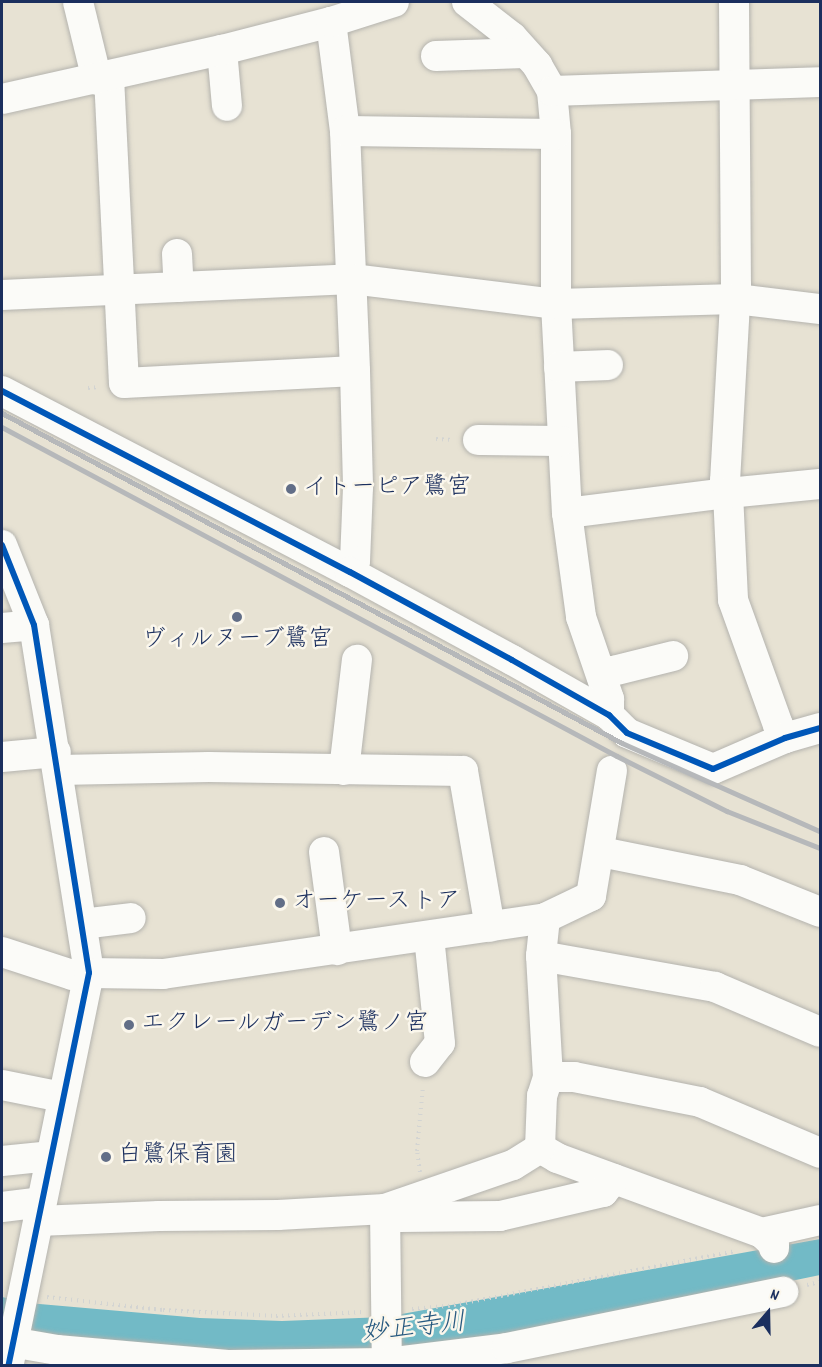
<!DOCTYPE html>
<meta charset="utf-8">
<style>
body{margin:0}
#map{position:relative;width:822px;height:1367px;overflow:hidden;background:#e7e2d3;font-family:Dekko,"Klee One",sans-serif}
div>[style]{position:absolute}
[style*='--x']{left:calc(var(--x)*1px);top:calc(var(--y)*1px);width:calc(var(--w)*1px);rotate:calc(var(--a)*1deg)}
.water>*{inset:0;background:#72bac6}
.path>*{height:4px;margin-top:-2px;transform-origin:0;background:repeating-linear-gradient(90deg,#d3d4d2 0 1.5px,transparent 0 6px)}
.roads{filter:drop-shadow(0 0 2px #b4b3ae) drop-shadow(0 0 2px #b4b3ae)}
.minor>*{height:30px;margin:-15px;padding:0 15px;transform-origin:15px;border-radius:15px;background:#fbfbf8}
.rail>*{height:4.5px;margin:-2.25px;padding:0 2.25px;transform-origin:2.25px;border-radius:2.25px;background:#b6b8ba}
.cycleway>*{height:6px;margin:-3px;padding:0 3px;transform-origin:3px;border-radius:3px;background:#0057b8}
.dots>*{width:16px;height:16px;translate:-50% -50%;box-sizing:border-box;border:3px solid #fbf7ec;border-radius:50%}
span{translate:-50% -50%;white-space:nowrap;text-align:center;line-height:1.15;-webkit-text-stroke:5px #fbf7ec;paint-order:stroke}
.poi-label{font-size:24px;color:#1b2f5e}
.left{translate:0 -50%;text-align:left}
.water-label{font-size:26px;color:#285a80;font-style:italic}
.frame{position:absolute;inset:0;border:3px solid #1b2f5e;pointer-events:none}
.north{position:absolute;left:738px;top:1283px;width:60px;height:60px;-webkit-text-stroke:4px #fbf7ec;paint-order:stroke;rotate:20deg;font-size:16px;font-weight:700;line-height:24px;text-align:center;color:#1b2f5e}
.north::after{content:'';display:block;margin:auto;width:21px;height:27px;background:#1b2f5e;clip-path:polygon(50% 0,100% 100%,50% 72%,0 100%)}
</style>
<div id="map">
<div class="water">
<i style="clip-path:polygon(820px 1239px,820px 1275px,508px 1339px,266px 1355px,2px 1333px,2px 1297px,28px 1303px,200px 1318px,282px 1321px,385px 1317px)"></i>
</div>
<div class="path">
<i style="--x:88;--y:388;--w:11;--a:-5"></i>
<i style="--x:436;--y:439;--w:18;--a:3"></i>
<i style="--x:420;--y:1172;--w:21;--a:-98"></i>
<i style="--x:417;--y:1151;--w:65;--a:-84.7"></i>
<i style="--x:807;--y:1285;--w:13;--a:-13"></i>
<i style="--x:47;--y:1297;--w:117;--a:6.4"></i>
<i style="--x:163;--y:1310;--w:113;--a:3"></i>
<i style="--x:276;--y:1316;--w:87;--a:-2.6"></i>
<i style="--x:412;--y:1309;--w:36;--a:-5"></i>
<i style="--x:448;--y:1306;--w:292;--a:-10.8"></i>
</div>
<div class="roads">
<div class="minor">
<i style="--x:78;--y:2;--w:80;--a:76.3"></i>
<i style="--x:467;--y:2;--w:57;--a:37.9"></i>
<i style="--x:512;--y:37;--w:38;--a:48"></i>
<i style="--x:537;--y:65;--w:30;--a:60"></i>
<i style="--x:552;--y:91;--w:43;--a:84.7"></i>
<i style="--x:556;--y:134;--w:170;--a:90"></i>
<i style="--x:556;--y:304;--w:209;--a:87"></i>
<i style="--x:567;--y:513;--w:105;--a:82.3"></i>
<i style="--x:581;--y:617;--w:87;--a:71.1"></i>
<i style="--x:609;--y:699;--w:16;--a:90"></i>
<i style="--x:734;--y:2;--w:283;--a:89.6"></i>
<i style="--x:736;--y:285;--w:196;--a:93.2"></i>
<i style="--x:725;--y:481;--w:12;--a:76"></i>
<i style="--x:728;--y:493;--w:107;--a:87.3"></i>
<i style="--x:733;--y:600;--w:133;--a:70.2"></i>
<i style="--x:778;--y:725;--w:15;--a:62"></i>
<i style="--x:331;--y:22;--w:110;--a:82.7"></i>
<i style="--x:345;--y:131;--w:240;--a:87.6"></i>
<i style="--x:355;--y:371;--w:116;--a:88.5"></i>
<i style="--x:358;--y:487;--w:74;--a:92.3"></i>
<i style="--x:355;--y:561;--w:12;--a:114"></i>
<i style="--x:222;--y:50;--w:56;--a:84.9"></i>
<i style="--x:436;--y:56;--w:89;--a:-1.9"></i>
<i style="--x:109;--y:77;--w:306;--a:87.2"></i>
<i style="--x:124;--y:383;--w:231;--a:-3"></i>
<i style="--x:552;--y:91;--w:268;--a:-1.9"></i>
<i style="--x:2;--y:99;--w:225;--a:-12.6"></i>
<i style="--x:222;--y:50;--w:113;--a:-14.4"></i>
<i style="--x:331;--y:22;--w:66;--a:-17.6"></i>
<i style="--x:345;--y:131;--w:211;--a:0.8"></i>
<i style="--x:177;--y:254;--w:33;--a:87"></i>
<i style="--x:2;--y:295;--w:350;--a:-2.6"></i>
<i style="--x:352;--y:279;--w:206;--a:7"></i>
<i style="--x:556;--y:304;--w:180;--a:-1.6"></i>
<i style="--x:736;--y:299;--w:85;--a:6.8"></i>
<i style="--x:559;--y:367;--w:49;--a:-2.3"></i>
<i style="--x:2;--y:391;--w:392;--a:27.5"></i>
<i style="--x:350;--y:572;--w:184;--a:28.5"></i>
<i style="--x:512;--y:660;--w:112;--a:29.6"></i>
<i style="--x:609;--y:715;--w:25;--a:45"></i>
<i style="--x:627;--y:733;--w:93;--a:22.7"></i>
<i style="--x:713;--y:769;--w:78;--a:-23.3"></i>
<i style="--x:785;--y:738;--w:36;--a:-16"></i>
<i style="--x:478;--y:440;--w:83;--a:0.7"></i>
<i style="--x:567;--y:513;--w:162;--a:-7.1"></i>
<i style="--x:728;--y:493;--w:92;--a:-5.6"></i>
<i style="--x:2;--y:545;--w:86;--a:68.2"></i>
<i style="--x:34;--y:625;--w:352;--a:81"></i>
<i style="--x:89;--y:973;--w:401;--a:101.6"></i>
<i style="--x:2;--y:628;--w:32;--a:-5"></i>
<i style="--x:602;--y:677;--w:13;--a:-29"></i>
<i style="--x:613;--y:671;--w:62;--a:-14"></i>
<i style="--x:2;--y:757;--w:54;--a:-5.3"></i>
<i style="--x:59;--y:770;--w:150;--a:-1.1"></i>
<i style="--x:209;--y:767;--w:254;--a:0.9"></i>
<i style="--x:463;--y:771;--w:158;--a:80.2"></i>
<i style="--x:344;--y:770;--w:111;--a:-83.3"></i>
<i style="--x:324;--y:852;--w:99;--a:82.4"></i>
<i style="--x:601;--y:852;--w:142;--a:11.4"></i>
<i style="--x:740;--y:880;--w:86;--a:21.8"></i>
<i style="--x:82;--y:924;--w:49;--a:-7"></i>
<i style="--x:2;--y:952;--w:74;--a:18.2"></i>
<i style="--x:72;--y:975;--w:17;--a:-7"></i>
<i style="--x:89;--y:973;--w:74;--a:0.8"></i>
<i style="--x:163;--y:974;--w:386;--a:-8.3"></i>
<i style="--x:545;--y:918;--w:51;--a:-25.6"></i>
<i style="--x:591;--y:896;--w:127;--a:-80.5"></i>
<i style="--x:541;--y:956;--w:177;--a:10.1"></i>
<i style="--x:715;--y:987;--w:114;--a:23.2"></i>
<i style="--x:425;--y:1062;--w:24;--a:-52"></i>
<i style="--x:440;--y:1043;--w:107;--a:-95.9"></i>
<i style="--x:548;--y:1077;--w:26;--a:0"></i>
<i style="--x:574;--y:1077;--w:128;--a:11.2"></i>
<i style="--x:700;--y:1102;--w:130;--a:23"></i>
<i style="--x:2;--y:1085;--w:61;--a:11.3"></i>
<i style="--x:540;--y:1148;--w:20;--a:30"></i>
<i style="--x:557;--y:1158;--w:218;--a:20.1"></i>
<i style="--x:762;--y:1233;--w:16;--a:43"></i>
<i style="--x:774;--y:1244;--w:4;--a:90"></i>
<i style="--x:2;--y:1161;--w:48;--a:-5.9"></i>
<i style="--x:2;--y:1207;--w:39;--a:-7"></i>
<i style="--x:385;--y:1209;--w:157;--a:89.3"></i>
<i style="--x:390;--y:1212;--w:10;--a:29"></i>
<i style="--x:399;--y:1217;--w:101;--a:-0.6"></i>
<i style="--x:500;--y:1216;--w:106;--a:-13.1"></i>
<i style="--x:603;--y:1192;--w:17;--a:-50"></i>
<i style="--x:38;--y:1221;--w:121;--a:-2.4"></i>
<i style="--x:159;--y:1216;--w:119;--a:-0.5"></i>
<i style="--x:278;--y:1215;--w:107;--a:-3.2"></i>
<i style="--x:385;--y:1209;--w:135;--a:-19"></i>
<i style="--x:513;--y:1165;--w:32;--a:-32"></i>
<i style="--x:540;--y:1148;--w:52;--a:-87.8"></i>
<i style="--x:542;--y:1096;--w:20;--a:-72"></i>
<i style="--x:548;--y:1077;--w:121;--a:-93.3"></i>
<i style="--x:541;--y:956;--w:38;--a:-84"></i>
<i style="--x:762;--y:1233;--w:59;--a:-12.6"></i>
<i style="--x:11;--y:1342;--w:47;--a:9.9"></i>
<i style="--x:57;--y:1350;--w:174;--a:5"></i>
<i style="--x:230;--y:1365;--w:157;--a:-0.7"></i>
<i style="--x:387;--y:1363;--w:121;--a:-7.1"></i>
<i style="--x:507;--y:1348;--w:282;--a:-11.5"></i>
</div>
</div>
<div class="rail">
<i style="--x:2;--y:413;--w:702;--a:28.02"></i>
<i style="--x:622;--y:743;--w:217;--a:24"></i>
<i style="--x:2;--y:427;--w:697;--a:28.14"></i>
<i style="--x:617;--y:756;--w:123;--a:26.6"></i>
<i style="--x:727;--y:811;--w:100;--a:21.7"></i>
</div>
<div class="cycleway">
<i style="--x:2;--y:391;--w:392;--a:27.5"></i>
<i style="--x:350;--y:572;--w:184;--a:28.5"></i>
<i style="--x:512;--y:660;--w:112;--a:29.6"></i>
<i style="--x:609;--y:715;--w:25;--a:45"></i>
<i style="--x:627;--y:733;--w:93;--a:22.7"></i>
<i style="--x:713;--y:769;--w:78;--a:-23.3"></i>
<i style="--x:785;--y:738;--w:36;--a:-16"></i>
<i style="--x:2;--y:545;--w:86;--a:68.2"></i>
<i style="--x:34;--y:625;--w:352;--a:81"></i>
<i style="--x:89;--y:973;--w:401;--a:101.6"></i>
</div>
<div class="dots">
<i style="left:291px;top:489px;background:#626e87"></i>
<i style="left:237px;top:617px;background:#626e87"></i>
<i style="left:280px;top:903px;background:#626e87"></i>
<i style="left:129px;top:1025px;background:#626e87"></i>
<i style="left:106px;top:1157px;background:#626e87"></i>
</div>
<div class="poi-label">
<span class="left" style="left:303px;top:489px">イトーピア鷺宮</span>
<span style="left:237px;top:641px">ヴィルヌーブ鷺宮</span>
<span class="left" style="left:292px;top:903px">オーケーストア</span>
<span class="left" style="left:141px;top:1025px">エクレールガーデン鷺ノ宮</span>
<span class="left" style="left:118px;top:1157px">白鷺保育園</span>
</div>
<div class="water-label">
<span style="left:414px;top:1329px;rotate:-6deg">妙正寺川</span>
</div>
<div class="frame"></div>
<div class="north">N</div>
</div>
